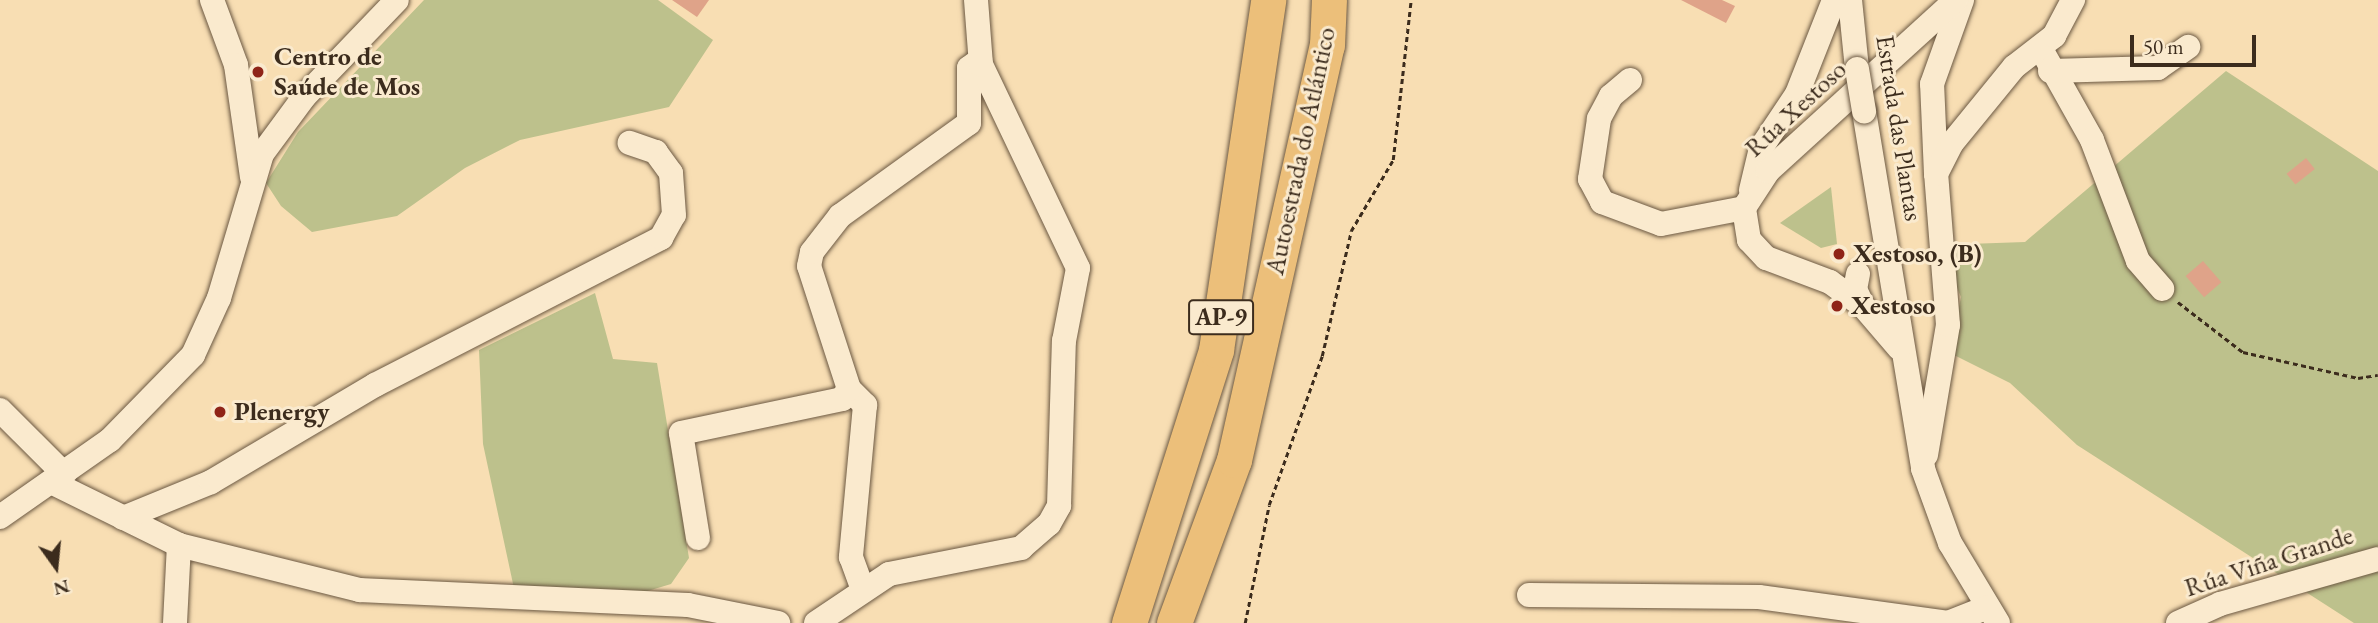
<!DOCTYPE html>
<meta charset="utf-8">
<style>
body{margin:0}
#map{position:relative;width:2378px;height:623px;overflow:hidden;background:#f8deb3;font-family:"EB Garamond",serif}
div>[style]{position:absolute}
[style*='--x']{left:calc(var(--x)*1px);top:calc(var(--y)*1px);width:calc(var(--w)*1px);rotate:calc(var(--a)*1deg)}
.green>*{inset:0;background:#bdc18c}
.building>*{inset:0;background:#dfa389;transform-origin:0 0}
.path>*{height:2.5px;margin-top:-1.25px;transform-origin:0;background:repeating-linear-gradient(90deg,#3c2c1d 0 5px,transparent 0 8.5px)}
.roads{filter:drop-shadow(0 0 2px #6b5842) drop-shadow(0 0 2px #6b5842)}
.minor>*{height:24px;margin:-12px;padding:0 12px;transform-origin:12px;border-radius:12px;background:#faeace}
.highway>*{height:35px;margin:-17.5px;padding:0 17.5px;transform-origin:17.5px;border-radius:17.5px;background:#ecbf7a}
.bridges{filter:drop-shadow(0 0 2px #6b5842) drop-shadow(0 0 2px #6b5842)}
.minor-bridge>*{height:24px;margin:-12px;padding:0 12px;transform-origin:12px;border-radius:12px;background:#faeace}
.dots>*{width:19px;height:19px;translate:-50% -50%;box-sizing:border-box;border:4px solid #faeace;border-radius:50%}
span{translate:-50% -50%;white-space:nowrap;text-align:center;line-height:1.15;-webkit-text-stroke:6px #faeace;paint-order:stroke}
.shield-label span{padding:2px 5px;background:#faeace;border:2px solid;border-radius:5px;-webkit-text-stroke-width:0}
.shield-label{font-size:24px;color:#3c2c1d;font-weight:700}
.poi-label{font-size:26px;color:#3c2c1d;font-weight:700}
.left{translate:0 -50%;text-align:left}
.street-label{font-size:26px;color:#3c2c1d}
.north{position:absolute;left:21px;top:532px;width:70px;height:70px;-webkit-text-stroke:5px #faeace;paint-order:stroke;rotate:165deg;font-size:19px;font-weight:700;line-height:28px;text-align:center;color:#3c2c1d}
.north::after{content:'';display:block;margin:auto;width:24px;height:32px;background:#3c2c1d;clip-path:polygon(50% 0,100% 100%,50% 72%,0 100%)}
.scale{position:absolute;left:2130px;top:35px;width:126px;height:32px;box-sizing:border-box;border:4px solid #3c2c1d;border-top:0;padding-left:9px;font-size:21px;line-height:24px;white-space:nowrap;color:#3c2c1d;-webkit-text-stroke:5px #faeace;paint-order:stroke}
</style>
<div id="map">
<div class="green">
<i style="clip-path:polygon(424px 0,658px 0,713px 40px,669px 107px,520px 140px,465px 168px,397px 216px,312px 232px,281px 206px,266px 183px,298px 132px)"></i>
<i style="clip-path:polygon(2226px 71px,2378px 171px,2378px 623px,2354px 623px,2077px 445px,2010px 383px,1950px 353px,1961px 297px,1939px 245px,2025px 242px)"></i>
<i style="clip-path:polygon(1831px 187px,1837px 244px,1821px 248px,1780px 223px)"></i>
<i style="clip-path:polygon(595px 293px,613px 359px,657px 363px,689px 558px,671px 584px,631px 596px,515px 593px,483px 444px,479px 350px)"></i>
</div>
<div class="building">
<i style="clip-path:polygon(672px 0,709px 0,697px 17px)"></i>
<i style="clip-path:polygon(1681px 0,1722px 0,1735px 6px,1726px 23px)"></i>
<i style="left:2306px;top:158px;width:14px;height:25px;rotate:51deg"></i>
<i style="left:2203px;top:261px;width:28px;height:23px;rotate:49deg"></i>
</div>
<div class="path">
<i style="--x:2178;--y:302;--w:82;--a:37.6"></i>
<i style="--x:2243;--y:352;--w:118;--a:12.7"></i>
<i style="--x:2358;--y:378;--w:20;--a:-9"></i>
<i style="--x:1245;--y:623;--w:120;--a:-78.5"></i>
<i style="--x:1269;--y:505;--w:158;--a:-70.4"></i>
<i style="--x:1322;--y:356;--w:128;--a:-76.9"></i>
<i style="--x:1351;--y:231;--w:82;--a:-59.4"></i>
<i style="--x:1393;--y:160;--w:161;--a:-83.6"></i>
</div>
<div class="roads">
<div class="minor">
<i style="--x:212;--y:0;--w:69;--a:69.7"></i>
<i style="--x:236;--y:65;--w:113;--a:81.9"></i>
<i style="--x:1850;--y:0;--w:69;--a:84.2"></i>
<i style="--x:2041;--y:49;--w:104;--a:60.7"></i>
<i style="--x:2092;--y:140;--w:129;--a:69.2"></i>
<i style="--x:2138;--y:261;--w:37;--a:49"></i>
<i style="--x:2050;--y:71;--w:108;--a:-1.6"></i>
<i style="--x:2158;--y:68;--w:37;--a:-35"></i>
<i style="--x:1630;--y:80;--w:25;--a:140"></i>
<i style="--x:1611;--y:96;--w:26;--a:118"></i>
<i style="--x:1599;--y:119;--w:61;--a:98.5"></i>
<i style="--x:1590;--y:179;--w:26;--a:62"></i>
<i style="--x:1602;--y:202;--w:63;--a:20.4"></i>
<i style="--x:1661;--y:224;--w:85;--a:-10.9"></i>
<i style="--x:1864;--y:111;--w:363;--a:80.6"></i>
<i style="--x:1923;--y:469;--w:79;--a:70"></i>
<i style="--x:1950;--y:543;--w:93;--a:59"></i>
<i style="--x:1936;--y:174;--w:90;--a:-92.5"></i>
<i style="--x:1932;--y:84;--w:89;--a:-70.3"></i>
<i style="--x:1751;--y:190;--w:43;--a:-76.6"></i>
<i style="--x:1761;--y:148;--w:65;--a:-56.3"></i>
<i style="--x:1797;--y:94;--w:101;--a:-68.5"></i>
<i style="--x:1858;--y:274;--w:15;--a:101"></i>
<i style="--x:1855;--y:289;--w:19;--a:65"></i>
<i style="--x:1863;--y:306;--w:55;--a:49.4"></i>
<i style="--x:1863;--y:306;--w:41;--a:-144"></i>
<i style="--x:1830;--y:282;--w:68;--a:-159.4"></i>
<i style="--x:1766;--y:258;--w:25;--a:-133"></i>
<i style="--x:1749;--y:240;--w:32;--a:-99"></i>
<i style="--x:1744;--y:208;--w:44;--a:-57"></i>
<i style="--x:1768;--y:171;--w:254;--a:-42.3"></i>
<i style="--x:849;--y:389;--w:23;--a:45"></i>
<i style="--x:865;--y:405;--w:153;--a:95.3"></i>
<i style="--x:851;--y:557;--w:33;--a:70"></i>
<i style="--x:0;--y:410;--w:91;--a:45"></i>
<i style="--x:1926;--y:455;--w:132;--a:-80.4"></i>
<i style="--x:1948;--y:325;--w:151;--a:-94.5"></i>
<i style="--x:1936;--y:174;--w:35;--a:-63"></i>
<i style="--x:1952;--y:143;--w:98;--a:-50.8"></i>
<i style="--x:2014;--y:67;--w:51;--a:-37.8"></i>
<i style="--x:2054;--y:36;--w:41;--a:-62.2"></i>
<i style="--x:51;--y:482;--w:143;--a:26.2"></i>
<i style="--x:179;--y:545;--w:186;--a:14"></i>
<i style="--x:359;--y:590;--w:329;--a:2.6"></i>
<i style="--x:688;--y:605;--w:92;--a:11.3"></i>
<i style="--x:0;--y:517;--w:134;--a:-35"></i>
<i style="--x:110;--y:440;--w:119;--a:-45.7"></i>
<i style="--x:193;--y:355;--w:63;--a:-65.5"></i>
<i style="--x:219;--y:298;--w:150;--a:-73.4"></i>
<i style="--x:262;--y:154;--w:71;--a:-53.6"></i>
<i style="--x:304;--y:97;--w:134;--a:-46.2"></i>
<i style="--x:123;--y:518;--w:95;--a:-22.2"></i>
<i style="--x:211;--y:482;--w:191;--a:-30.6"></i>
<i style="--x:375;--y:385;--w:322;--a:-27.2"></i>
<i style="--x:661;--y:238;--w:26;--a:-61"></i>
<i style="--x:674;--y:215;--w:42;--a:-94.1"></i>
<i style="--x:671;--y:173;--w:26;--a:-126"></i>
<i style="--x:656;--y:152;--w:28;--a:-161"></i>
<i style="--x:698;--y:538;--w:106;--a:-99.2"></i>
<i style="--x:681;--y:433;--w:165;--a:-11.9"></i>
<i style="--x:842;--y:399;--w:12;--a:-55"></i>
<i style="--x:849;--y:389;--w:129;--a:-108"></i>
<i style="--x:809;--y:266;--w:14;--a:-78"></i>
<i style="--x:812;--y:252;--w:46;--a:-52.1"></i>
<i style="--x:840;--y:216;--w:159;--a:-35.8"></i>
<i style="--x:969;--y:123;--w:55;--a:-90"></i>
<i style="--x:969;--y:68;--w:14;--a:-36"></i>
<i style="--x:1529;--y:595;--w:230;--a:0.5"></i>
<i style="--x:1759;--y:597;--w:191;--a:7.8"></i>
<i style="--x:1948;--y:623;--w:43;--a:-21.8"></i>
<i style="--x:175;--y:623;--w:78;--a:-87.1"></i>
<i style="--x:816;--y:623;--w:88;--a:-33.9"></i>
<i style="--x:889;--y:574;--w:135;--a:-11.1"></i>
<i style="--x:1021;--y:548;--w:37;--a:-41"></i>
<i style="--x:1049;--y:524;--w:21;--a:-61"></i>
<i style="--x:1059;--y:506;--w:165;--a:-88.3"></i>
<i style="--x:1064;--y:341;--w:74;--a:-79.1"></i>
<i style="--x:1078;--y:268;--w:225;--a:-115.5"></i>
<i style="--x:981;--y:65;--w:65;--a:-94.4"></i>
<i style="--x:2178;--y:623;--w:46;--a:-24.3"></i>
<i style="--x:2220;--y:604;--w:164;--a:-15.9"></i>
</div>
<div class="highway">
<i style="--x:1129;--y:623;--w:287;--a:-72.3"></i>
<i style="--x:1216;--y:350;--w:354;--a:-81.5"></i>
<i style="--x:1174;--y:623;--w:174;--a:-69.8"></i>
<i style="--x:1234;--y:460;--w:425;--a:-77.4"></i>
<i style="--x:1327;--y:45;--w:45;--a:-87.5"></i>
</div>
</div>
<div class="bridges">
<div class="minor-bridge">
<i style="--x:1857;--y:69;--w:43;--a:80.5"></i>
</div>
</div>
<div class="dots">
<i style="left:258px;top:72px;background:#8f2418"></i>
<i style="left:1839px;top:254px;background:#8f2418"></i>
<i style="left:1837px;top:306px;background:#8f2418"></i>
<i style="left:220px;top:412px;background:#8f2418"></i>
</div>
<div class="shield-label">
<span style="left:1221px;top:317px">AP-9</span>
</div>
<div class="poi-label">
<span class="left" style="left:274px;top:72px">Centro de<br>Saúde de Mos</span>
<span class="left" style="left:1853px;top:254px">Xestoso, (B)</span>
<span class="left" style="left:1851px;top:306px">Xestoso</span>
<span class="left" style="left:234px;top:412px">Plenergy</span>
</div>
<div class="street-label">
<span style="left:1796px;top:109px;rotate:-43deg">Rúa Xestoso</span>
<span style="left:1899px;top:128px;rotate:81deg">Estrada das Plantas</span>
<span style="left:1301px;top:151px;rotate:-78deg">Autoestrada do Atlántico</span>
<span style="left:2269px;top:562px;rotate:-18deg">Rúa Viña Grande</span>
</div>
<div class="north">N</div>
<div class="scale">50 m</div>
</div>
